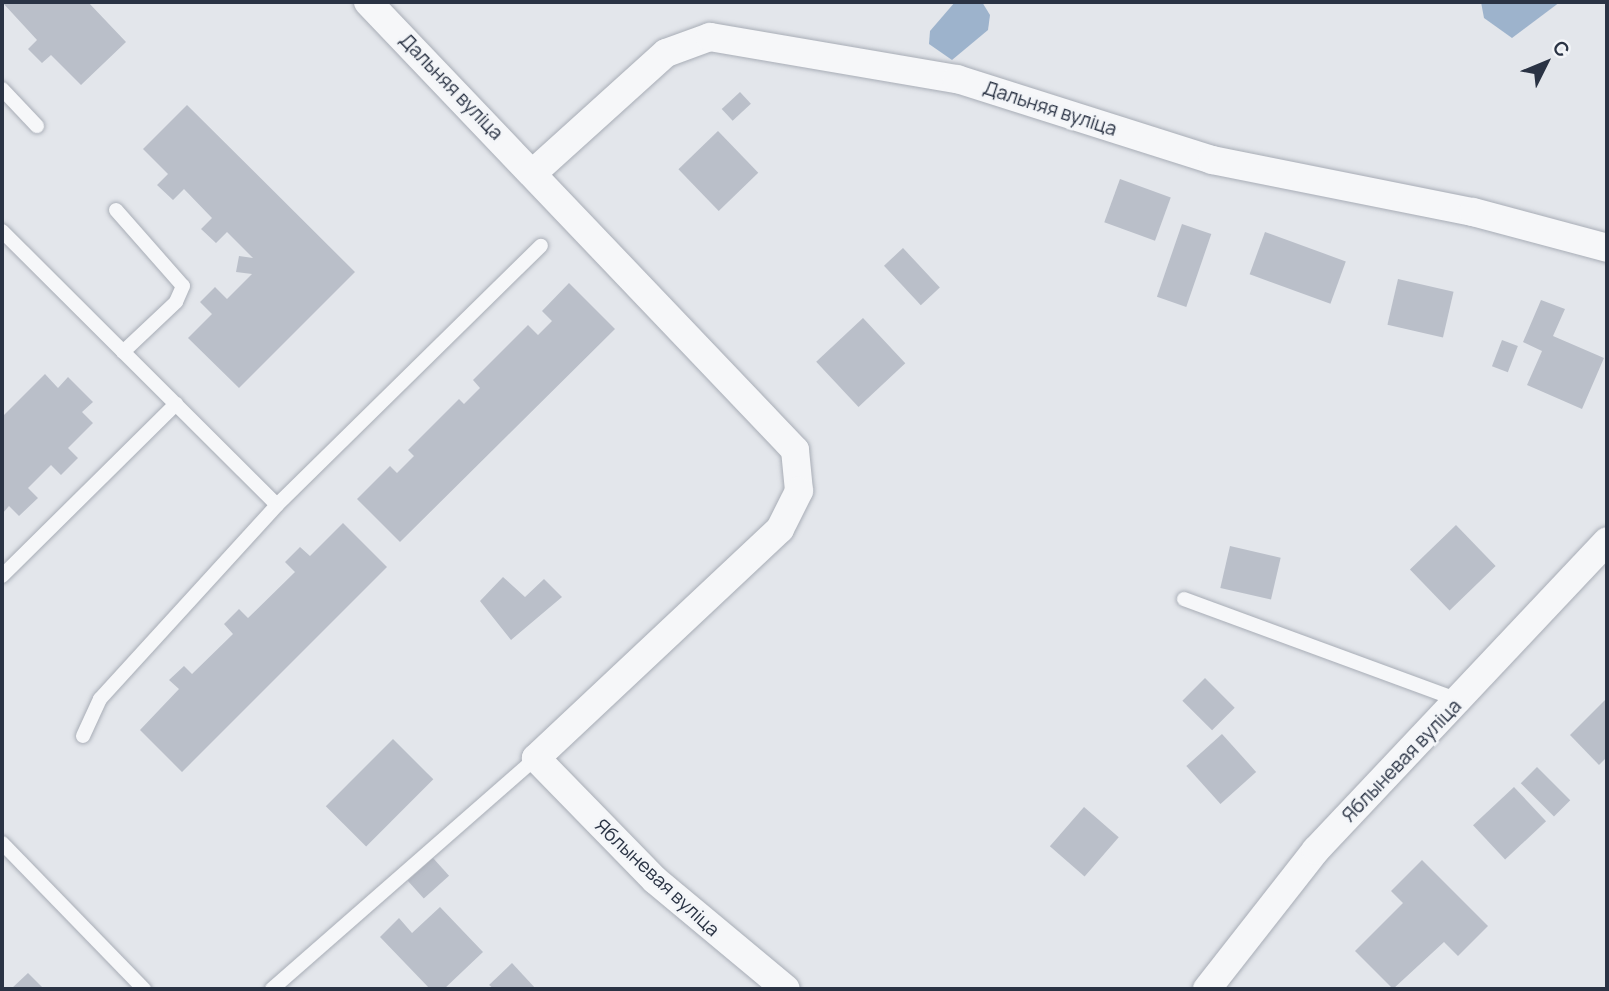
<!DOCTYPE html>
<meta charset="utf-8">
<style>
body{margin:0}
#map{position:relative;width:1609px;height:991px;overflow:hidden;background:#e3e6eb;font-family:Manrope,sans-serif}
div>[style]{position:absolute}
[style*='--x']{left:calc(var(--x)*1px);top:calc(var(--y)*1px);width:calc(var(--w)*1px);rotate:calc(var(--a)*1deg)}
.water>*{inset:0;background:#9db3cc}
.building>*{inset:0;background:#babfc9;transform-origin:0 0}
.roads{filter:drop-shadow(0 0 2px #a8adb6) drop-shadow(0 0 2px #a8adb6)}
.lane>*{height:14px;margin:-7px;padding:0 7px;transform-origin:7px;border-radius:7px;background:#f6f7f9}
.street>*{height:28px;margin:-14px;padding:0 14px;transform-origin:14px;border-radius:14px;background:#f6f7f9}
span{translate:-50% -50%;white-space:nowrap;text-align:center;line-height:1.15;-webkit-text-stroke:5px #f3f5f8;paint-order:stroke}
.street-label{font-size:19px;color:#2a3344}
.frame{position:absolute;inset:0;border:4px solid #2a3344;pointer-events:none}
.north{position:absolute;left:1511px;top:28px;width:70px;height:70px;-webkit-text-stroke:5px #f3f5f8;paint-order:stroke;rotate:47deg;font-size:19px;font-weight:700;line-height:28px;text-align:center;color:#2a3344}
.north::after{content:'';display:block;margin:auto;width:24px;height:32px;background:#2a3344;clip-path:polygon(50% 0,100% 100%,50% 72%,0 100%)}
</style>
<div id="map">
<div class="water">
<i style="clip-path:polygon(955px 2px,982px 2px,990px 15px,988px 30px,952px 60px,929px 44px,930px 31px)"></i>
<i style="clip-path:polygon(1481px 2px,1560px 2px,1512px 38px,1484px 18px)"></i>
</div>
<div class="building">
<i style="clip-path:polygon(2px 2px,88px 2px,126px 42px,81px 85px,51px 55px,42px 63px,28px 49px,37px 40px)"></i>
<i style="left:740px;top:92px;width:16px;height:25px;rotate:47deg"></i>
<i style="clip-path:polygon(187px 105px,355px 272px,239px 388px,188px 338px,212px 314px,200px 302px,215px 287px,227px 299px,252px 274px,236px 272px,239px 256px,253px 258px,227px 232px,216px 243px,201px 229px,212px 218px,184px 189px,173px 200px,157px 185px,168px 174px,143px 149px)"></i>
<i style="left:718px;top:131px;width:58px;height:55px;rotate:46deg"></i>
<i style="left:1120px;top:179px;width:54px;height:46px;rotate:20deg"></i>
<i style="left:1182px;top:224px;width:31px;height:77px;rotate:19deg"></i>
<i style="left:1265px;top:232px;width:86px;height:45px;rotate:20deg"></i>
<i style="left:903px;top:248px;width:54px;height:26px;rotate:47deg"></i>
<i style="left:1398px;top:279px;width:57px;height:47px;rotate:13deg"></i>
<i style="clip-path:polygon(569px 283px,615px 329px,400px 542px,357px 499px,390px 466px,397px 473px,414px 456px,408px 450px,459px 399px,464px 404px,480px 388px,473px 380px,528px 325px,538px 335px,552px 321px,542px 311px)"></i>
<i style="clip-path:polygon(1541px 300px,1565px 309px,1553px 336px,1604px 358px,1582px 409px,1527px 385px,1542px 351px,1523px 342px)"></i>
<i style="left:863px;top:318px;width:62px;height:64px;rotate:47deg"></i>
<i style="left:1502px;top:340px;width:17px;height:28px;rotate:21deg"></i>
<i style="clip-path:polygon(45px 374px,58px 388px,68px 377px,93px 402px,82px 412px,93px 423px,68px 448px,78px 458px,61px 475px,51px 465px,28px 488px,38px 498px,19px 516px,9px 506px,2px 514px,2px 417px)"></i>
<i style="clip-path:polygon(343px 523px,387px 567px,182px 772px,140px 730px,179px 689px,169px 680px,184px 666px,192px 674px,233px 634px,224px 624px,239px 609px,248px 618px,295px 572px,285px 562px,300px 547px,310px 556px)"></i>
<i style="left:1456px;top:525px;width:57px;height:64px;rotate:46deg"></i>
<i style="left:1230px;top:546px;width:52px;height:43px;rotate:13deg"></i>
<i style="clip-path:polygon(503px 577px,525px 597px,544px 579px,562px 597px,511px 640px,480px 601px)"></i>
<i style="left:1205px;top:678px;width:42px;height:32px;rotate:45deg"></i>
<i style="clip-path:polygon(1607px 698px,1607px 757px,1599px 765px,1570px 735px)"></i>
<i style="left:1222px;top:734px;width:51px;height:48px;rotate:48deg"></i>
<i style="left:393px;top:739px;width:57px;height:95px;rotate:45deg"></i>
<i style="left:1537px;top:767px;width:47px;height:23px;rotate:45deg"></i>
<i style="left:1514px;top:787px;width:47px;height:56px;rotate:47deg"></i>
<i style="left:1084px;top:807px;width:46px;height:52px;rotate:41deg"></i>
<i style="left:433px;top:858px;width:24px;height:34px;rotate:48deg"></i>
<i style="clip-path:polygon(1422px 860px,1488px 926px,1458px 956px,1444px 942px,1393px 989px,1355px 951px,1403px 903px,1391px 891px)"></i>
<i style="clip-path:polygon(440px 907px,483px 952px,444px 989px,430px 989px,380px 937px,399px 918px,412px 933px)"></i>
<i style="clip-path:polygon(512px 963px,536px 989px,494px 989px,489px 985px)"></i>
<i style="clip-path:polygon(28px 973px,44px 989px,11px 989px)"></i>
</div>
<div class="roads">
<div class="lane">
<i style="--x:2;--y:89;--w:51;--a:46.6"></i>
<i style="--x:116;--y:210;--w:101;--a:48.6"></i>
<i style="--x:183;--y:286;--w:17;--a:114"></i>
<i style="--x:176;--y:302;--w:73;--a:136.7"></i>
<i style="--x:2;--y:231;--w:388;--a:44.9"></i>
<i style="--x:2;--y:576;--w:245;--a:-44.7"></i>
<i style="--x:1184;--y:599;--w:293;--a:20.2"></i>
<i style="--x:83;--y:736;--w:41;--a:-65.3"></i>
<i style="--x:100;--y:699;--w:263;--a:-47.6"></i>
<i style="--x:277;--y:505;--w:370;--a:-44.5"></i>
<i style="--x:2;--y:843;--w:204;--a:45.8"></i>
<i style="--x:272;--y:989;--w:351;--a:-41.2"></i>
</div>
<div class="street">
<i style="--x:368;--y:2;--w:619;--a:46.37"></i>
<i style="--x:795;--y:450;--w:41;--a:84.4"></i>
<i style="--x:799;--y:491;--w:42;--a:116.6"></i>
<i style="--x:780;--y:529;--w:335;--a:136.8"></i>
<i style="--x:536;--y:758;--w:170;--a:45.7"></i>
<i style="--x:655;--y:880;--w:170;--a:39.8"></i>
<i style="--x:533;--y:173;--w:179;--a:-42.1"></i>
<i style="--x:666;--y:53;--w:47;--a:-20"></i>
<i style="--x:710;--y:37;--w:251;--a:9.7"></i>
<i style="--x:957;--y:79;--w:268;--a:17.6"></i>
<i style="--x:1212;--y:160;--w:266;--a:11.3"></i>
<i style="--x:1473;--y:212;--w:139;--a:15"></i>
<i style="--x:1207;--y:989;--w:177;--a:-51.9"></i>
<i style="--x:1316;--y:850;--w:424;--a:-46.7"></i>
</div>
</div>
<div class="street-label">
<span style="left:451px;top:87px;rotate:46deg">Дальняя вуліца</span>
<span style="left:1050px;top:109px;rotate:18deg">Дальняя вуліца</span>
<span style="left:1402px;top:761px;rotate:-46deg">Яблыневая вуліца</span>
<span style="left:657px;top:878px;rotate:43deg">Яблыневая вуліца</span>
</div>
<div class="frame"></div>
<div class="north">С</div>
</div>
